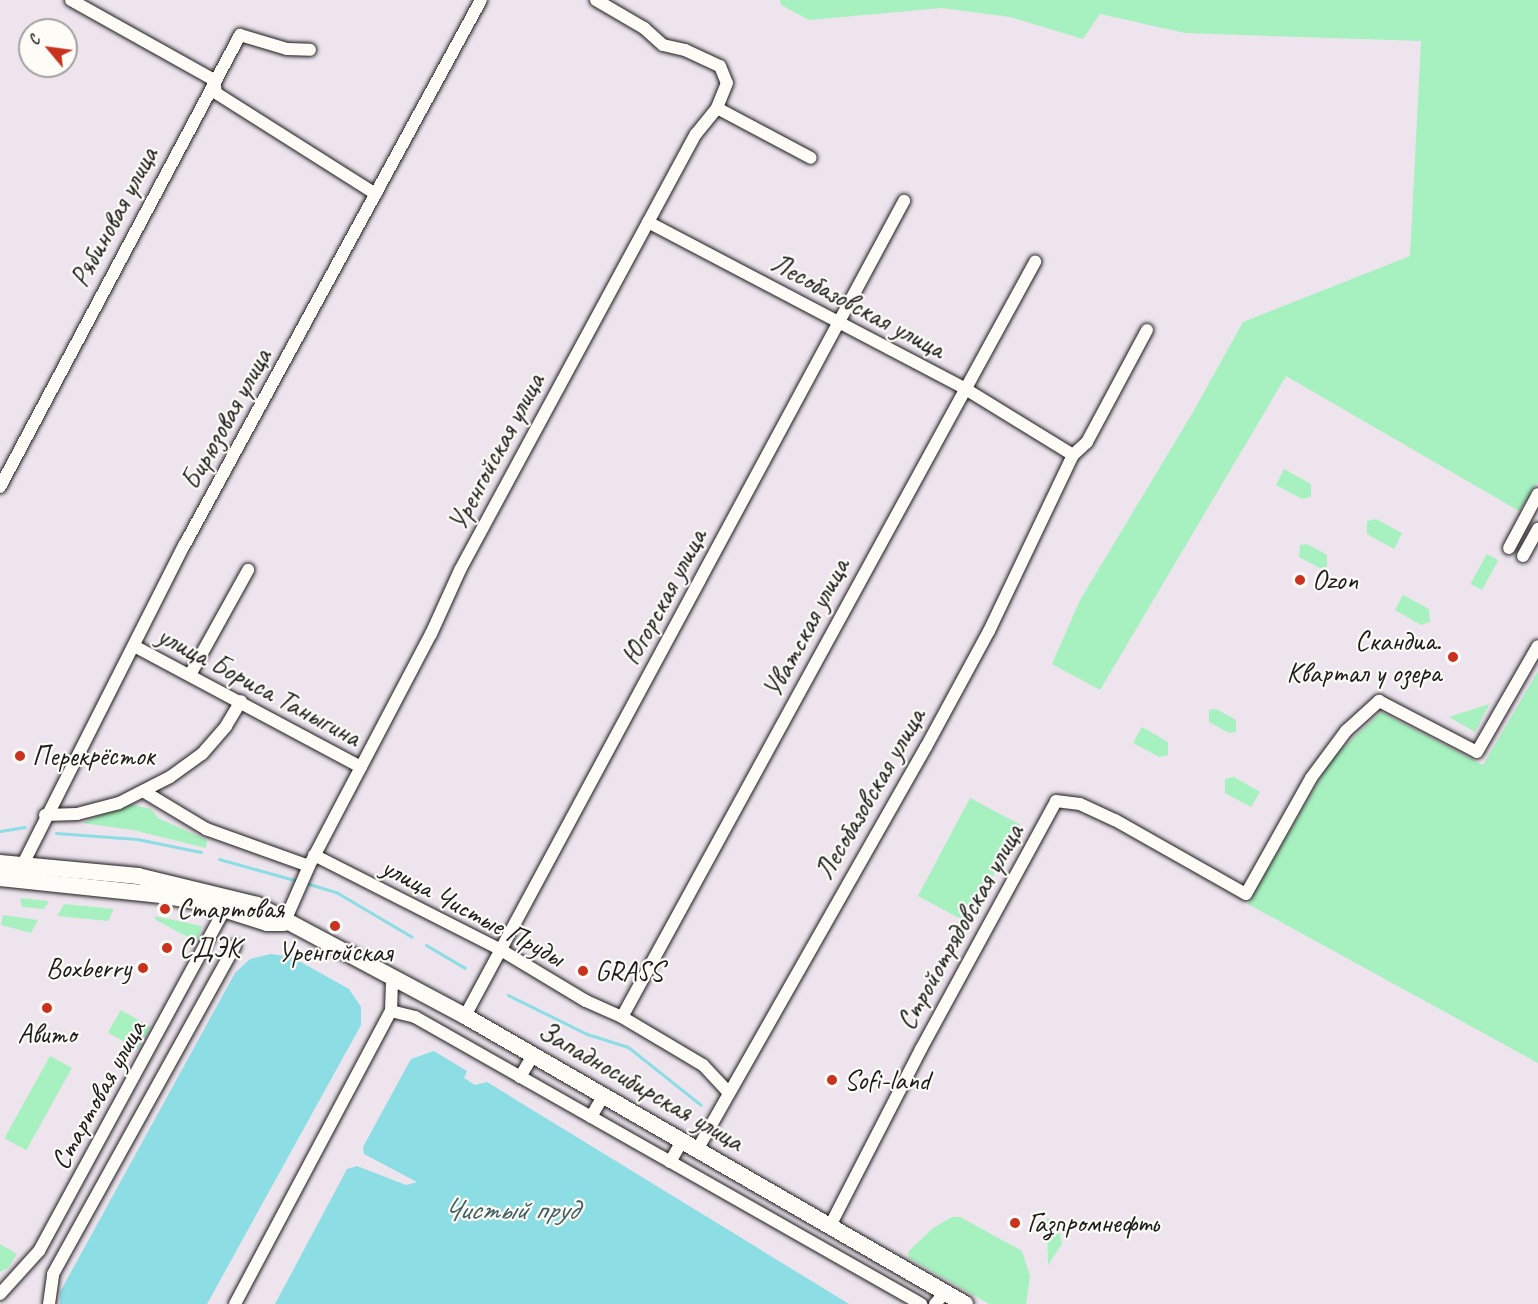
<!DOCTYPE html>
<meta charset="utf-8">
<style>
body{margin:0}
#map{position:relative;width:1538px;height:1304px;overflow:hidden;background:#ede4ee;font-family:Caveat,sans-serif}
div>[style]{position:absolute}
.green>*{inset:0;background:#a7f1c0;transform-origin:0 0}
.water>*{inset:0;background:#8cdde4}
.stream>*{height:3px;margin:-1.5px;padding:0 1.5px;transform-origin:1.5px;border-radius:1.5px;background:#8cdde4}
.roads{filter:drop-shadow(0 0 2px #1c1c1c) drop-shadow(0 0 2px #1c1c1c)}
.minor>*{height:12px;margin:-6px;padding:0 6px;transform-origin:6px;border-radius:6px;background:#fdfcf7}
.secondary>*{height:16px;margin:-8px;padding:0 8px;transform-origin:8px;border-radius:8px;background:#fdfcf7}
.dots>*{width:16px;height:16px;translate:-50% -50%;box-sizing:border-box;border:3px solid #fdfcf7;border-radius:50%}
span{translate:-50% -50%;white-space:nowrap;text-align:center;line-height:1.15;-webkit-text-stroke:4.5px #fdfcf7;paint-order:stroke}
.street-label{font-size:28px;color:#1c1c1c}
.poi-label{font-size:28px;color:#1c1c1c}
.left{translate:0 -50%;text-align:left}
.right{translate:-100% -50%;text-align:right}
.water-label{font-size:30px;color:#436062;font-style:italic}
.north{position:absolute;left:18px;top:18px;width:60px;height:60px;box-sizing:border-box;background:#fdfcf7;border:2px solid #a3a29f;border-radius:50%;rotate:299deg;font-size:16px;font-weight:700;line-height:24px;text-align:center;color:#1c1c1c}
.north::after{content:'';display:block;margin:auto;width:21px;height:27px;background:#c8321e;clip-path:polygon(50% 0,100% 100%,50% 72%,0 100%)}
</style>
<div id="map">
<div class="green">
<div style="clip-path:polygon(780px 0,1538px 0,1538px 482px,1519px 511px,1286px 376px,1100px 690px,1052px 664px,1080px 600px,1193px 412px,1243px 322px,1410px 256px,1421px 41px,1185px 33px,1100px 14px,1083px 39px,1010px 17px,942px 8px,809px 20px,781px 5px)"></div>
<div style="clip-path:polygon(1284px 469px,1311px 484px,1311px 497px,1302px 499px,1276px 485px)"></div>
<div style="clip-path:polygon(1376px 519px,1402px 533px,1394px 549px,1367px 534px,1367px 521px)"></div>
<div style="clip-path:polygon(1307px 544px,1327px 555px,1327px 567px,1320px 568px,1299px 557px,1300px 545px)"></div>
<div style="left:1487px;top:554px;width:13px;height:34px;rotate:29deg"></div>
<div style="clip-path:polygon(1403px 595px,1429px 609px,1430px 622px,1421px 625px,1395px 610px)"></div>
<div style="clip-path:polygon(1538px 671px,1538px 1063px,1248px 904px,1332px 758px,1381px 712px,1483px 765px)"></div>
<div style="clip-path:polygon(1490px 703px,1475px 732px,1449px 717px,1486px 705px)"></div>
<div style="clip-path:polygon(1216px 709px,1236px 720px,1236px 732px,1229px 733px,1209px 722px,1209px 710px)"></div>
<div style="clip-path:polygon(1142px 727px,1168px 742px,1168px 755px,1159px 757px,1133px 743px)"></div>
<div style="clip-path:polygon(1234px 777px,1260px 792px,1251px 807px,1225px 793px,1225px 779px)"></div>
<div style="left:970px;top:798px;width:57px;height:111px;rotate:28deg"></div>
<div style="clip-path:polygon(129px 804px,151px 809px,158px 818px,207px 840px,206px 848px,133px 830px,82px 823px)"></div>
<div style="clip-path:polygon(20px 898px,49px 901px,44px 909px,22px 907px)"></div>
<div style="clip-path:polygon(64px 904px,114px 909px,108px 921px,57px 916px)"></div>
<div style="clip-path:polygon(3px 915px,38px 920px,31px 933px,1px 925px)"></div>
<div style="clip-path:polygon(154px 916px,202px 926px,197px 942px,156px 920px)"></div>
<div style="left:121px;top:1010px;width:34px;height:26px;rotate:30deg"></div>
<div style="left:50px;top:1056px;width:25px;height:94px;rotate:29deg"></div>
<div style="clip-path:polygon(952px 1217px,960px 1217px,1022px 1251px,1030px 1276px,1026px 1304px,989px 1304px,909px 1258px,908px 1252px,933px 1228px)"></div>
<div style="clip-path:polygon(1047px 1218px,1057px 1221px,1062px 1244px,1048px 1265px)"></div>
<div style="clip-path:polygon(0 1244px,17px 1254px,8px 1268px,0 1272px)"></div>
</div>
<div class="water">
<div style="clip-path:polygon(271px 954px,292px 957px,349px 989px,361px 1007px,361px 1025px,207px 1304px,60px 1304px,60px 1292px,235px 973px,250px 959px)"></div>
<div style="clip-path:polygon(434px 1051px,467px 1071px,464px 1078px,475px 1085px,487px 1082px,849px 1304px,275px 1304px,347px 1169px,357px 1166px,406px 1185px,417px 1182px,364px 1154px,363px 1147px,411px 1059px)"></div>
</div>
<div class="stream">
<div style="left:0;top:831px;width:25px;rotate:-9deg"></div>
<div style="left:56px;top:833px;width:81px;rotate:4.2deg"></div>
<div style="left:137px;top:839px;width:65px;rotate:11.5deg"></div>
<div style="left:219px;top:859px;width:78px;rotate:15.6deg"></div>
<div style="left:309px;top:884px;width:28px;rotate:17deg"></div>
<div style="left:336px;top:892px;width:88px;rotate:30.6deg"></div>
<div style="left:426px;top:945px;width:45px;rotate:30.5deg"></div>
<div style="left:508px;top:995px;width:88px;rotate:26.3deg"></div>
<div style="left:587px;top:1034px;width:43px;rotate:17.6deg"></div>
<div style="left:628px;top:1047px;width:93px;rotate:38.5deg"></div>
</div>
<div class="roads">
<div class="minor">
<div style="left:71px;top:0;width:164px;rotate:29.2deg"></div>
<div style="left:214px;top:80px;width:13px;rotate:81deg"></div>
<div style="left:216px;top:93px;width:189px;rotate:32.3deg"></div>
<div style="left:596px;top:0;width:56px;rotate:30.3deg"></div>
<div style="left:644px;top:28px;width:25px;rotate:42deg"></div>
<div style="left:663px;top:45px;width:23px;rotate:13deg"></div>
<div style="left:685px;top:50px;width:38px;rotate:25deg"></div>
<div style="left:720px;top:66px;width:18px;rotate:68deg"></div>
<div style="left:727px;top:83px;width:27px;rotate:112deg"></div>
<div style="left:648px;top:222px;width:357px;rotate:27.7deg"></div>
<div style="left:964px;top:388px;width:128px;rotate:31.6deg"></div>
<div style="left:0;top:487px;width:512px;rotate:-62.03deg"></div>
<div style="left:240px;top:35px;width:49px;rotate:16.6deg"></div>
<div style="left:287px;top:49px;width:23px;rotate:2deg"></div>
<div style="left:1509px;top:548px;width:61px;rotate:-61.8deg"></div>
<div style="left:1523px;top:556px;width:31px;rotate:-61deg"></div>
<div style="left:136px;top:647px;width:255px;rotate:28.1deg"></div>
<div style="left:191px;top:673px;width:118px;rotate:-61deg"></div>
<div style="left:143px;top:791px;width:74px;rotate:31.1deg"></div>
<div style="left:206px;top:829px;width:109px;rotate:19.8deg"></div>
<div style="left:45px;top:815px;width:32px;rotate:-2deg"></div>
<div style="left:77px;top:814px;width:43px;rotate:-14.7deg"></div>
<div style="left:119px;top:803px;width:57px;rotate:-27deg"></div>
<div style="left:170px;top:777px;width:39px;rotate:-36deg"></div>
<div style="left:202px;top:754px;width:37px;rotate:-49deg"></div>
<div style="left:226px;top:726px;width:29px;rotate:-59deg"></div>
<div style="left:314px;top:855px;width:210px;rotate:26.9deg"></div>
<div style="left:501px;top:950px;width:99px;rotate:31deg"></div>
<div style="left:586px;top:1001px;width:39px;rotate:24deg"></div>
<div style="left:622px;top:1017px;width:94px;rotate:30.7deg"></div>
<div style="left:703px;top:1065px;width:35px;rotate:47deg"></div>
<div style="left:22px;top:866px;width:361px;rotate:-63.2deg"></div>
<div style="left:185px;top:544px;width:619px;rotate:-61.45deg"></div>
<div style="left:284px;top:923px;width:62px;rotate:-66.3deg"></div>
<div style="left:309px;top:866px;width:262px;rotate:-62.3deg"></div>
<div style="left:431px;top:634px;width:70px;rotate:-65.6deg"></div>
<div style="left:460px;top:570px;width:496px;rotate:-61.6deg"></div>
<div style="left:696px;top:134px;width:33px;rotate:-51deg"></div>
<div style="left:717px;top:108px;width:106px;rotate:28deg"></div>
<div style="left:391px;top:1011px;width:25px;rotate:14deg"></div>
<div style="left:415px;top:1017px;width:582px;rotate:29.56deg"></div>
<div style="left:465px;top:1016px;width:926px;rotate:-61.69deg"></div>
<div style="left:622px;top:1017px;width:861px;rotate:-61.32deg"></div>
<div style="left:520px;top:1077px;width:26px;rotate:-59deg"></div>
<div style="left:591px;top:1117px;width:24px;rotate:-60deg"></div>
<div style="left:697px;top:1150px;width:464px;rotate:-60.4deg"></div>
<div style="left:926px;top:747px;width:132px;rotate:-61.5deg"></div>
<div style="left:989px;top:631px;width:195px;rotate:-64.5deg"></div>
<div style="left:1073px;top:455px;width:19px;rotate:-43deg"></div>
<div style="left:1087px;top:442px;width:127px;rotate:-61.8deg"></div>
<div style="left:670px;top:1162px;width:24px;rotate:-60deg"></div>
<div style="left:830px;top:1226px;width:199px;rotate:-62.8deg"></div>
<div style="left:921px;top:1049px;width:282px;rotate:-61.4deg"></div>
<div style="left:1056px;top:801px;width:24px;rotate:7deg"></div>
<div style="left:1080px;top:804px;width:38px;rotate:25deg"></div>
<div style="left:1115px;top:820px;width:150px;rotate:29.5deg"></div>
<div style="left:1246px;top:894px;width:133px;rotate:-60.7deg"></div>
<div style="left:1311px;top:778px;width:59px;rotate:-53.3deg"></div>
<div style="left:1346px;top:731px;width:45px;rotate:-42.3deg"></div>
<div style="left:1379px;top:701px;width:110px;rotate:27.5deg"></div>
<div style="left:1477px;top:752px;width:122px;rotate:-60.1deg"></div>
<div style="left:0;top:1294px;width:58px;rotate:-47.8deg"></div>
<div style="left:39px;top:1251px;width:396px;rotate:-61.5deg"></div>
<div style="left:49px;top:1304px;width:30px;rotate:-82deg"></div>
<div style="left:53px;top:1274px;width:375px;rotate:-61deg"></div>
<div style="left:235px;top:1304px;width:332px;rotate:-62deg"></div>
<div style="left:391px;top:1011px;width:35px;rotate:-88deg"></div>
<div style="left:935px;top:1304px;width:15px;rotate:-48deg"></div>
</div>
<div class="secondary">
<div style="left:0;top:863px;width:139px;rotate:5.4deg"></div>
<div style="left:138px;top:876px;width:122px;rotate:13.7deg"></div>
<div style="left:257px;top:905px;width:236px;rotate:28.1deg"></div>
<div style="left:465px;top:1016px;width:577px;rotate:29.94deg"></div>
<div style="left:0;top:878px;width:162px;rotate:6deg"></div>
<div style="left:161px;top:895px;width:41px;rotate:9.9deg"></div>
<div style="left:201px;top:902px;width:69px;rotate:17.7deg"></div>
<div style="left:267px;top:923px;width:17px"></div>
</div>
</div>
<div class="dots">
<div style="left:1300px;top:580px;background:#c8321e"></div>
<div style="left:1453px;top:657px;background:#c8321e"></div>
<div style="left:20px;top:756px;background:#c8321e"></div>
<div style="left:165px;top:909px;background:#c8321e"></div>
<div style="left:335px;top:926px;background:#c8321e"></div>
<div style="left:167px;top:948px;background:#c8321e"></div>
<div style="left:143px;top:968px;background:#c8321e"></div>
<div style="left:583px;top:971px;background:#c8321e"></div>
<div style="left:47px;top:1008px;background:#c8321e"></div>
<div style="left:832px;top:1080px;background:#c8321e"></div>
<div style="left:1015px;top:1223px;background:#c8321e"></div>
</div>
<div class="street-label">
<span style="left:114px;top:217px;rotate:-62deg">Рябиновая улица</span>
<span style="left:858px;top:306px;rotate:28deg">Лесобазовская улица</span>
<span style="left:226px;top:419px;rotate:-61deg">Бирюзовая улица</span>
<span style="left:496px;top:452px;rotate:-62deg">Уренгойская улица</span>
<span style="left:664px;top:597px;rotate:-62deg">Югорская улица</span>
<span style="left:806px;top:628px;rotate:-62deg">Уватская улица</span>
<span style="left:259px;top:686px;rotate:28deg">улица Бориса Таныгина</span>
<span style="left:870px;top:794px;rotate:-60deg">Лесобазовская улица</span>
<span style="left:473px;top:912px;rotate:28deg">улица Чистые Пруды</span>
<span style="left:960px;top:927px;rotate:-61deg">Стройотрядовская улица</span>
<span style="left:641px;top:1086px;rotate:30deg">Западносибирская улица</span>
<span style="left:98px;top:1095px;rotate:-61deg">Стартовая улица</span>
</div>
<div class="poi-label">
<span class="left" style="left:1312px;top:580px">Ozon</span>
<span class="right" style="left:1441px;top:657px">Скандиа.<br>Квартал у озера</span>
<span class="left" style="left:32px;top:756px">Перекрёсток</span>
<span class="left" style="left:177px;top:909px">Стартовая</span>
<span class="left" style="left:179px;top:948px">СДЭК</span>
<span style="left:335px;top:952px">Уренгойская</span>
<span class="right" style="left:131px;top:968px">Boxberry</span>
<span class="left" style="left:595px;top:971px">GRASS</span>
<span style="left:47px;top:1034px">Авито</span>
<span class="left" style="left:844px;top:1080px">Sofi-land</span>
<span class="left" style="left:1027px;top:1223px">Газпромнефть</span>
</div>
<div class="water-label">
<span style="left:510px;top:1209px">Чистый пруд</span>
</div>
<div class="north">С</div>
</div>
